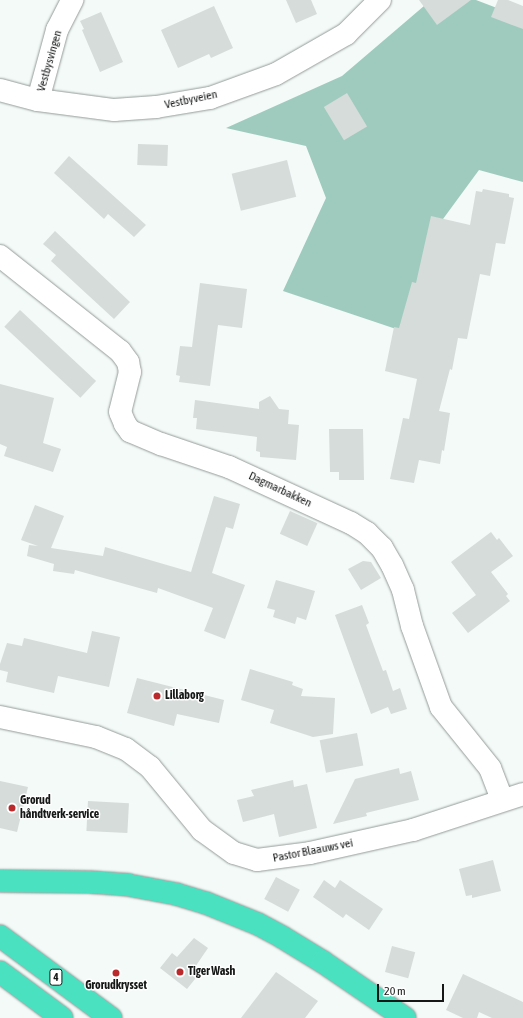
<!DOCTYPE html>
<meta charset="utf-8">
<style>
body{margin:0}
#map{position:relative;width:523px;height:1018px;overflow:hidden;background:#f3faf8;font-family:"Asap Condensed",sans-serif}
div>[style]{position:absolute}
.forest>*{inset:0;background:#9fcbbe}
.building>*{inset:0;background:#d5dcda;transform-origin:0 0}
.roads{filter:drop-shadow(0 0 1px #949b98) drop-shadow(0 0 1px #949b98)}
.street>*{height:22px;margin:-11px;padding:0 11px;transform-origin:11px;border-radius:11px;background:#fff}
.highway>*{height:22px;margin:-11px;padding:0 11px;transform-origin:11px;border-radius:11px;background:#4ae1c1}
.dots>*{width:11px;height:11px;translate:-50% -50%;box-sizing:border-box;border:2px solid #fff;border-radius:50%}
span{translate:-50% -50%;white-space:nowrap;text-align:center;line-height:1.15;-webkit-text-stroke:3px #fff;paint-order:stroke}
.shield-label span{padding:1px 3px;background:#fff;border:1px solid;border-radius:3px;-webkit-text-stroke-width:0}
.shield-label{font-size:11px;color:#161817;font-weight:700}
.street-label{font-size:12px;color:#161817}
.poi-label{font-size:12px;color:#161817;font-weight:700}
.left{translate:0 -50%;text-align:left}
.scale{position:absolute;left:377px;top:984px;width:67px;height:18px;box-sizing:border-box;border:2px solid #161817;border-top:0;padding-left:5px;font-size:12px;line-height:14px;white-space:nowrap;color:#161817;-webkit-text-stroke:3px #fff;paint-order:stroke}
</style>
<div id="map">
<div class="forest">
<div style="clip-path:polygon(431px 0,476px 0,523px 18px,523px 182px,479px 170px,443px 219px,402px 331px,283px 291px,326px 198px,306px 146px,226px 128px,342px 76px)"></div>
</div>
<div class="building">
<div style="clip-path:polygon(286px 0,311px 0,317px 14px,296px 23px)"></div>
<div style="clip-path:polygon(419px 0,471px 0,437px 25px)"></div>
<div style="clip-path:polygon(498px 0,508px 0,523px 6px,523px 29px,491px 17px)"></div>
<div style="clip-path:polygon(214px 6px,233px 48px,211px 58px,209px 54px,178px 68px,161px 30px)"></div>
<div style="clip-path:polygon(101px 12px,123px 62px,100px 72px,82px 30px,84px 29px,80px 21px)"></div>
<div style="left:347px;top:93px;width:39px;height:27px;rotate:59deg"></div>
<div style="left:138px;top:144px;width:30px;height:21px;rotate:2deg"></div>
<div style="clip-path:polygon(69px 156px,146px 225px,134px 237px,108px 214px,104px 219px,54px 173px)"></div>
<div style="left:287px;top:160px;width:38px;height:57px;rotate:76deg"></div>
<div style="clip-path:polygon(483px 189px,509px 194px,509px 197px,514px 198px,505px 244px,496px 243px,490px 276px,480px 274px,467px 339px,458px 338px,452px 370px,450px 369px,439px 411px,450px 413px,444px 451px,442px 450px,440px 464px,419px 460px,414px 483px,390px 479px,403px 418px,409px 419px,417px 379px,385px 371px,394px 327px,399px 328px,412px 282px,416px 283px,431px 216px,470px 225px,476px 191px,482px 192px)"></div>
<div style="clip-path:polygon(55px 231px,130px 302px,114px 319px,51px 261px,56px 255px,43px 244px)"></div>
<div style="clip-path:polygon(200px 283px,247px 289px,242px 328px,218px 325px,210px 386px,179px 382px,180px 376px,176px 375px,180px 346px,192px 347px)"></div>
<div style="left:20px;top:310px;width:104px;height:23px;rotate:43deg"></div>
<div style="clip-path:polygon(0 384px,54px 398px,43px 443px,61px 449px,53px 472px,4px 456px,7px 447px,0 444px)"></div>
<div style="clip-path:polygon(270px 396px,279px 409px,289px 410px,288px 424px,299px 425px,296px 460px,260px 457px,260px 452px,256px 451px,257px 437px,196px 429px,197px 418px,193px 418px,195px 400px,259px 409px,259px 402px)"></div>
<div style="clip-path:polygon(329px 429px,363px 429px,364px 480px,339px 480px,339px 472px,330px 472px)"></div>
<div style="clip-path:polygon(214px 496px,240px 504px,233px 529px,226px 527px,212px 573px,245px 585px,225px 639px,204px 631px,213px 608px,158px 588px,157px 593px,75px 570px,74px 574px,53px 571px,54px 564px,27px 556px,29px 545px,38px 546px,21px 540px,35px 505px,64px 516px,51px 548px,103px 556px,105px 547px,191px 572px)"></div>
<div style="left:290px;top:511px;width:30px;height:25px;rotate:24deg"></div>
<div style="clip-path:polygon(491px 532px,497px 540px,499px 538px,513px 556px,491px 572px,508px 594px,506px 596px,510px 601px,468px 633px,452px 613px,476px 595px,451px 562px)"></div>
<div style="clip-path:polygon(363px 561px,371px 562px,381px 578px,361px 590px,348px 569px)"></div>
<div style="clip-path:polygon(276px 580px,315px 591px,306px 620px,297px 617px,295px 624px,273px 617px,275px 610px,267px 608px)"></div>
<div style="clip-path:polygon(362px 605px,369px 623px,366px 625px,383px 671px,386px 670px,393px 691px,400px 688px,407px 709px,391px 714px,388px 707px,371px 714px,335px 615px)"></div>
<div style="clip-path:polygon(92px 631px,120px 637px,109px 687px,58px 676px,54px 693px,6px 682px,8px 672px,0 670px,0 664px,7px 643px,22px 646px,24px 638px,87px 653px)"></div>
<div style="clip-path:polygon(250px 669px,293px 682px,292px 685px,303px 689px,301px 696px,335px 698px,333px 734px,313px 737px,270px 723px,274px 710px,241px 700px)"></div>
<div style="clip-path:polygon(137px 678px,224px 700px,219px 723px,177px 714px,174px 726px,127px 713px)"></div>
<div style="left:357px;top:733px;width:33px;height:38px;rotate:79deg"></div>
<div style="clip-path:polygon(399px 768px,400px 774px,411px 771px,419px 800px,366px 813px,367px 816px,333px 824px,355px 779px)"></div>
<div style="clip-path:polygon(293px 780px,294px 787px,307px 784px,317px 828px,279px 837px,274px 814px,243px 822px,237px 800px,254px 796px,251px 790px)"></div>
<div style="clip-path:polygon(0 781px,28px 787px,17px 832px,0 828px)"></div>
<div style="left:88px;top:801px;width:41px;height:30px;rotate:3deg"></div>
<div style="clip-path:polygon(493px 860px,501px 891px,472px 898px,472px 895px,466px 896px,459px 869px)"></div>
<div style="left:276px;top:877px;width:27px;height:25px;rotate:28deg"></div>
<div style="clip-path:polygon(324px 880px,335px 888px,340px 880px,383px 909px,369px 930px,346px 914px,343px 918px,313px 897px)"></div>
<div style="clip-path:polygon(194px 938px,208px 948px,193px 970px,199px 974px,187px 989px,160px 968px,172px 953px,177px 957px)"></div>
<div style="left:392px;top:946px;width:24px;height:27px;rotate:15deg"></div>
<div style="clip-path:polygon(276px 972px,318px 1001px,305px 1018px,241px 1018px)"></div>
<div style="clip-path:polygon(463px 974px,523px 1002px,523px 1018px,492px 1018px,479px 1012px,477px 1018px,463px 1018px,446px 1010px)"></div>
</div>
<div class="roads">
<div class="street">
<div style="left:0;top:90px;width:39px;rotate:15deg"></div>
<div style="left:38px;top:100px;width:77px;rotate:7.5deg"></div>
<div style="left:114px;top:110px;width:42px;rotate:-4.1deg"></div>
<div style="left:156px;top:107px;width:55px;rotate:-9.5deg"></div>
<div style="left:210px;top:98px;width:70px;rotate:-20deg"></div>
<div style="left:276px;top:74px;width:81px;rotate:-29.7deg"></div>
<div style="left:346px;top:34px;width:48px;rotate:-45deg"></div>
<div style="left:38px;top:100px;width:73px;rotate:-74.8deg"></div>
<div style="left:57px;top:30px;width:34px;rotate:-63deg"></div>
<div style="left:0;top:256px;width:153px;rotate:38.4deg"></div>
<div style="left:120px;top:351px;width:14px;rotate:54deg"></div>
<div style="left:128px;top:362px;width:10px;rotate:79deg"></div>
<div style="left:130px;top:372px;width:41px;rotate:104deg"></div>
<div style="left:120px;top:412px;width:13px;rotate:67deg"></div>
<div style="left:125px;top:424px;width:9px;rotate:54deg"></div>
<div style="left:130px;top:431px;width:34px;rotate:23deg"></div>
<div style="left:161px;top:444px;width:72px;rotate:18.7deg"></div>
<div style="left:229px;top:467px;width:134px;rotate:24.7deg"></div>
<div style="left:351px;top:523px;width:19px;rotate:32deg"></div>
<div style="left:367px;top:533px;width:21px;rotate:45deg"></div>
<div style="left:382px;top:548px;width:20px;rotate:60deg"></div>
<div style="left:392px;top:565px;width:27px;rotate:66deg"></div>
<div style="left:403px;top:590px;width:37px;rotate:76deg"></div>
<div style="left:412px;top:626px;width:86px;rotate:70.3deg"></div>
<div style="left:441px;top:707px;width:78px;rotate:51.2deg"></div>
<div style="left:490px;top:768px;width:34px;rotate:69deg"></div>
<div style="left:0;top:717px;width:98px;rotate:11.8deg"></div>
<div style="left:96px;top:737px;width:32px;rotate:22deg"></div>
<div style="left:126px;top:749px;width:30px;rotate:37deg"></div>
<div style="left:150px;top:767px;width:82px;rotate:50.5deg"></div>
<div style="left:202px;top:830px;width:39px;rotate:36deg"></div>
<div style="left:234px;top:853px;width:24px;rotate:17deg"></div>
<div style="left:257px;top:860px;width:53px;rotate:-7.5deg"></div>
<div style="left:310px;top:853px;width:106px;rotate:-12.6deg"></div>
<div style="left:413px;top:830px;width:116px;rotate:-18.1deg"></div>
</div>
<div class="highway">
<div style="left:0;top:881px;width:89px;rotate:0.6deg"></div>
<div style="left:89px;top:882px;width:39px;rotate:4deg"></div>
<div style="left:128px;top:885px;width:49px;rotate:10.6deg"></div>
<div style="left:176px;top:894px;width:31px;rotate:17deg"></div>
<div style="left:206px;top:903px;width:56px;rotate:22deg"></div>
<div style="left:258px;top:924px;width:27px;rotate:28deg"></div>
<div style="left:282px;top:937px;width:48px;rotate:31.4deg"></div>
<div style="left:323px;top:962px;width:99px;rotate:34.3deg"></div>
<div style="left:0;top:936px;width:138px;rotate:36.5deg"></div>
<div style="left:0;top:972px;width:77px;rotate:36.6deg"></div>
</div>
</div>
<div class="dots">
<div style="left:157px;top:696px;background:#ba2a2c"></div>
<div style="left:12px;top:808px;background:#ba2a2c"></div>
<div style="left:180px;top:972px;background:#ba2a2c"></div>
<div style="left:116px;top:973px;background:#ba2a2c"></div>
</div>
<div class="shield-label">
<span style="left:56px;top:977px">4</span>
</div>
<div class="street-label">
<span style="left:50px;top:61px;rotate:-74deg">Vestbysvingen</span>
<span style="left:191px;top:100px;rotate:-12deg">Vestbyveien</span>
<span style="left:280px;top:490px;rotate:25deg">Dagmarbakken</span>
<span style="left:313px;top:851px;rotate:-11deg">Pastor Blaauws vei</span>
</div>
<div class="poi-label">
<span class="left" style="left:165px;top:696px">Lillaborg</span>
<span class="left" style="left:20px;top:808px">Grorud<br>håndtverk-service</span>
<span class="left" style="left:188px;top:972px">Tiger Wash</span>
<span style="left:116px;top:986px">Grorudkrysset</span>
</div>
<div class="scale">20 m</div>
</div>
